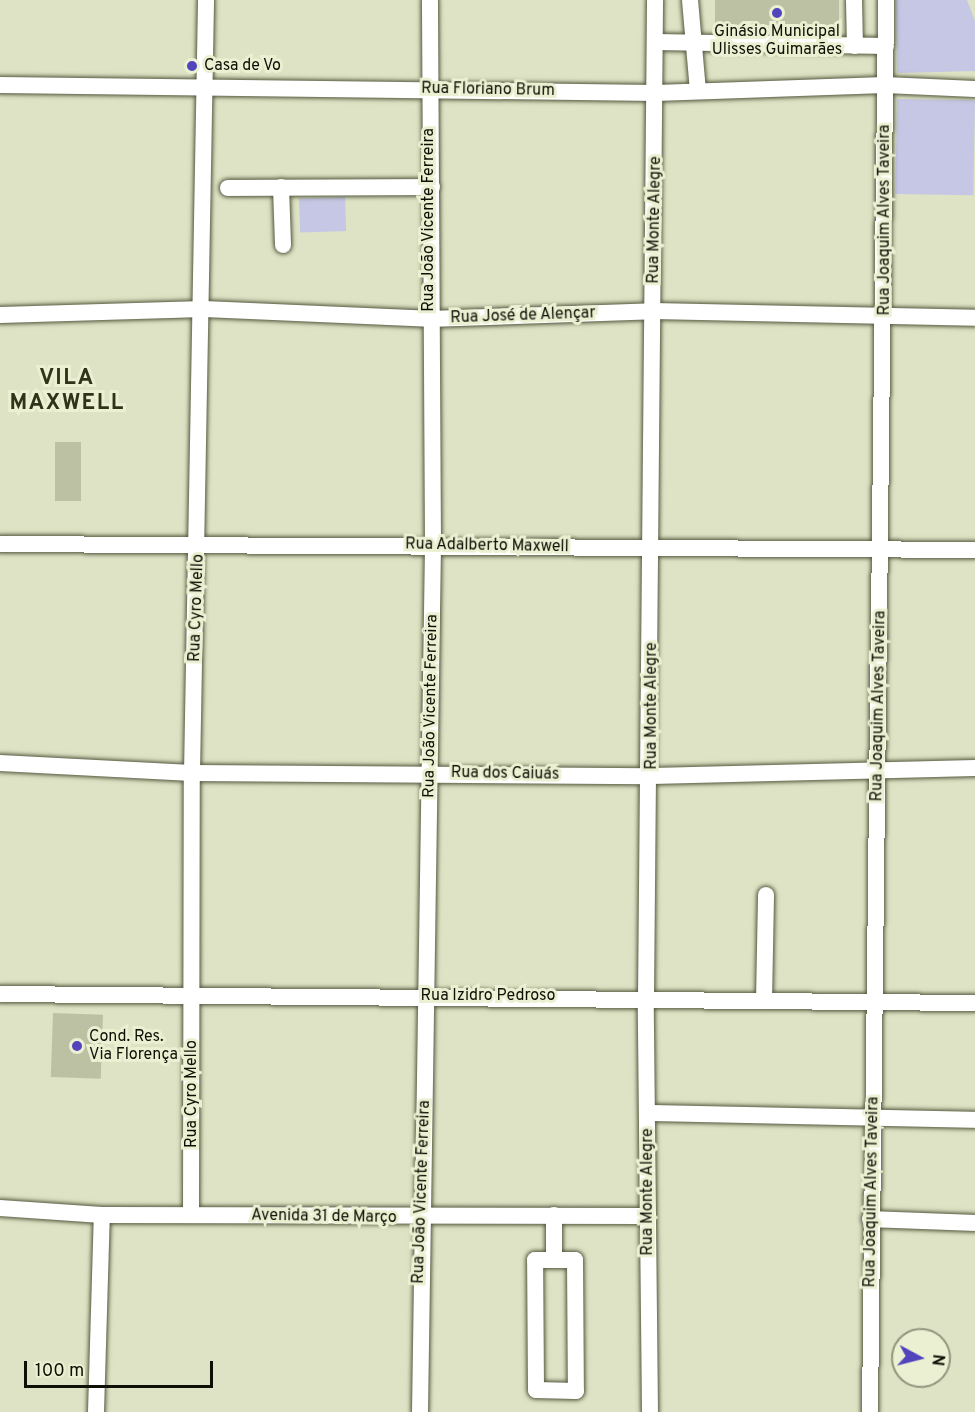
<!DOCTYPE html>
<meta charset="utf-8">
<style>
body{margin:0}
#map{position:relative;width:975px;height:1412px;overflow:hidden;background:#dde3c4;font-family:Overpass,sans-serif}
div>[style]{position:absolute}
.green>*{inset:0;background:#c5c7e4;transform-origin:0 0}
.building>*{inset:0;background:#bcc1a4;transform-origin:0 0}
.roads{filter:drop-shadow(0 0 2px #55593f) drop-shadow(0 0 2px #55593f)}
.minor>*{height:16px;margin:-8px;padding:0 8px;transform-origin:8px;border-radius:8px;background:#fff}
.dots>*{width:16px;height:16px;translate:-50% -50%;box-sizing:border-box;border:3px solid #eaf0d1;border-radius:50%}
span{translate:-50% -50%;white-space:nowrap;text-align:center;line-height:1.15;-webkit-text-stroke:6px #eaf0d1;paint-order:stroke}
.poi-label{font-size:16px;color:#0e0f05}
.left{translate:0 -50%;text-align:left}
.street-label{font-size:16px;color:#0e0f05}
.district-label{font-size:22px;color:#2f331a;font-weight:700;letter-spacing:1.5px}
.north{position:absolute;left:891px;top:1328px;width:60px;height:60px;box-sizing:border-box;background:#eaf0d1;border:2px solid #92967f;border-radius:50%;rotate:97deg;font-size:16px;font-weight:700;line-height:24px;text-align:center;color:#0e0f05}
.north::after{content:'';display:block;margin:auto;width:21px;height:27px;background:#5244bc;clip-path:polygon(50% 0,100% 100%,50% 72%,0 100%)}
.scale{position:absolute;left:24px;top:1361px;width:189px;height:27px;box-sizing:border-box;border:3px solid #0e0f05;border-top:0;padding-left:8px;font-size:18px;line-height:21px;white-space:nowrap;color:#0e0f05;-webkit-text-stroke:4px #eaf0d1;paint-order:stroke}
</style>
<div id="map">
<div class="green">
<div style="clip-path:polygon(896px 0,967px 0,975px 21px,975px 71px,897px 73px)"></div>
<div style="left:897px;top:99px;width:78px;height:95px;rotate:1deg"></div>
<div style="left:345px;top:197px;width:34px;height:46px;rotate:88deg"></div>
</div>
<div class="building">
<div style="left:715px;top:0;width:124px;height:25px"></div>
<div style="left:55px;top:442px;width:26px;height:59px"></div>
<div style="left:53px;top:1013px;width:50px;height:64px;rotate:2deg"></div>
</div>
<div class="roads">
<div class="minor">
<div style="left:690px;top:0;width:91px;rotate:85deg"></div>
<div style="left:854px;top:0;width:46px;rotate:88.8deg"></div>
<div style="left:656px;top:42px;width:230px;rotate:1deg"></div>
<div style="left:0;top:85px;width:656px;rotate:0.7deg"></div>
<div style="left:656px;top:93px;width:229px;rotate:-2deg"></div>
<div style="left:885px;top:85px;width:90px;rotate:2.5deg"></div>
<div style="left:281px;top:187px;width:58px;rotate:88deg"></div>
<div style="left:228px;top:188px;width:204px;rotate:-0.3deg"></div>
<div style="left:0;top:315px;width:204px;rotate:-1.7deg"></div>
<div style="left:204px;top:309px;width:225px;rotate:2.5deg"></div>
<div style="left:429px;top:319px;width:224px;rotate:-2deg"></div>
<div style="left:653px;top:311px;width:322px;rotate:1.2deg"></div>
<div style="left:0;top:544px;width:975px;rotate:0.35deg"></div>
<div style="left:0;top:763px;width:192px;rotate:3deg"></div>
<div style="left:192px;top:773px;width:460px;rotate:0.4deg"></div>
<div style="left:652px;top:776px;width:323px;rotate:-1.4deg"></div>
<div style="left:0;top:994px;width:975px;rotate:0.53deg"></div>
<div style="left:764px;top:1001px;width:106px;rotate:-88.9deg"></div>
<div style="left:648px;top:1113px;width:327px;rotate:1.2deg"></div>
<div style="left:0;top:1208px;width:102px;rotate:3.9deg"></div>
<div style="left:102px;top:1215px;width:546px;rotate:0.1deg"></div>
<div style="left:191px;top:1215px;width:442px;rotate:-89.9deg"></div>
<div style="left:192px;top:773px;width:773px;rotate:-88.96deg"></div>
<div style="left:554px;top:1215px;width:45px;rotate:90deg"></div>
<div style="left:870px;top:1219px;width:105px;rotate:2.2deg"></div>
<div style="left:535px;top:1260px;width:40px"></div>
<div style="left:575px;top:1260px;width:131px;rotate:89.6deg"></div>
<div style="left:576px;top:1391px;width:40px;rotate:-178.6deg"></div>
<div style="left:536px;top:1390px;width:130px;rotate:-90.4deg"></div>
<div style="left:96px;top:1412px;width:197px;rotate:-88.3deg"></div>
<div style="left:420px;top:1412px;width:868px;rotate:-89.14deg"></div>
<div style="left:433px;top:544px;width:544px;rotate:-90.32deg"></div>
<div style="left:650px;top:1412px;width:415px;rotate:-90.6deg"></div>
<div style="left:646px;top:997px;width:997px;rotate:-89.48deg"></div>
<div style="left:870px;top:1412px;width:1412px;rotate:-89.35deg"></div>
</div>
</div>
<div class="dots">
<div style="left:777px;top:13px;background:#5244bc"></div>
<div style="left:192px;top:66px;background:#5244bc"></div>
<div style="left:77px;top:1046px;background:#5244bc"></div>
</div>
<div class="poi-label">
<span style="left:777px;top:41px">Ginásio Municipal<br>Ulisses Guimarães</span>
<span class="left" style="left:204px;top:66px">Casa de Vo</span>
<span class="left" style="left:89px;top:1046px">Cond. Res.<br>Via Florença</span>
</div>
<div class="street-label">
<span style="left:488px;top:90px;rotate:1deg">Rua Floriano Brum</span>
<span style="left:429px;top:220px;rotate:-90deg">Rua João Vicente Ferreira</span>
<span style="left:655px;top:220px;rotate:-89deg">Rua Monte Alegre</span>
<span style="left:885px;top:220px;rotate:-90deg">Rua Joaquim Alves Taveira</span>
<span style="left:523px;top:316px;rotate:-2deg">Rua José de Alençar</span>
<span style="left:487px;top:546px;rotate:1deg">Rua Adalberto Maxwell</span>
<span style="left:197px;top:608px;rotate:-88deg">Rua Cyro Mello</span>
<span style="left:431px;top:706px;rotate:-89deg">Rua João Vicente Ferreira</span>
<span style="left:652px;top:706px;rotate:-90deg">Rua Monte Alegre</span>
<span style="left:879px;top:706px;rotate:-89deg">Rua Joaquim Alves Taveira</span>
<span style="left:505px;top:774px;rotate:1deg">Rua dos Caiuás</span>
<span style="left:488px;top:996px">Rua Izidro Pedroso</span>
<span style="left:192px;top:1094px;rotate:-90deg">Rua Cyro Mello</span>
<span style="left:422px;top:1192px;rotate:-88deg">Rua João Vicente Ferreira</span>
<span style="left:648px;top:1192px;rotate:-90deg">Rua Monte Alegre</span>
<span style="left:872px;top:1192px;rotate:-89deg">Rua Joaquim Alves Taveira</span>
<span style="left:324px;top:1217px;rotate:1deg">Avenida 31 de Março</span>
</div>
<div class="district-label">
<span style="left:67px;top:391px">VILA<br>MAXWELL</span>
</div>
<div class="north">N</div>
<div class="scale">100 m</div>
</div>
